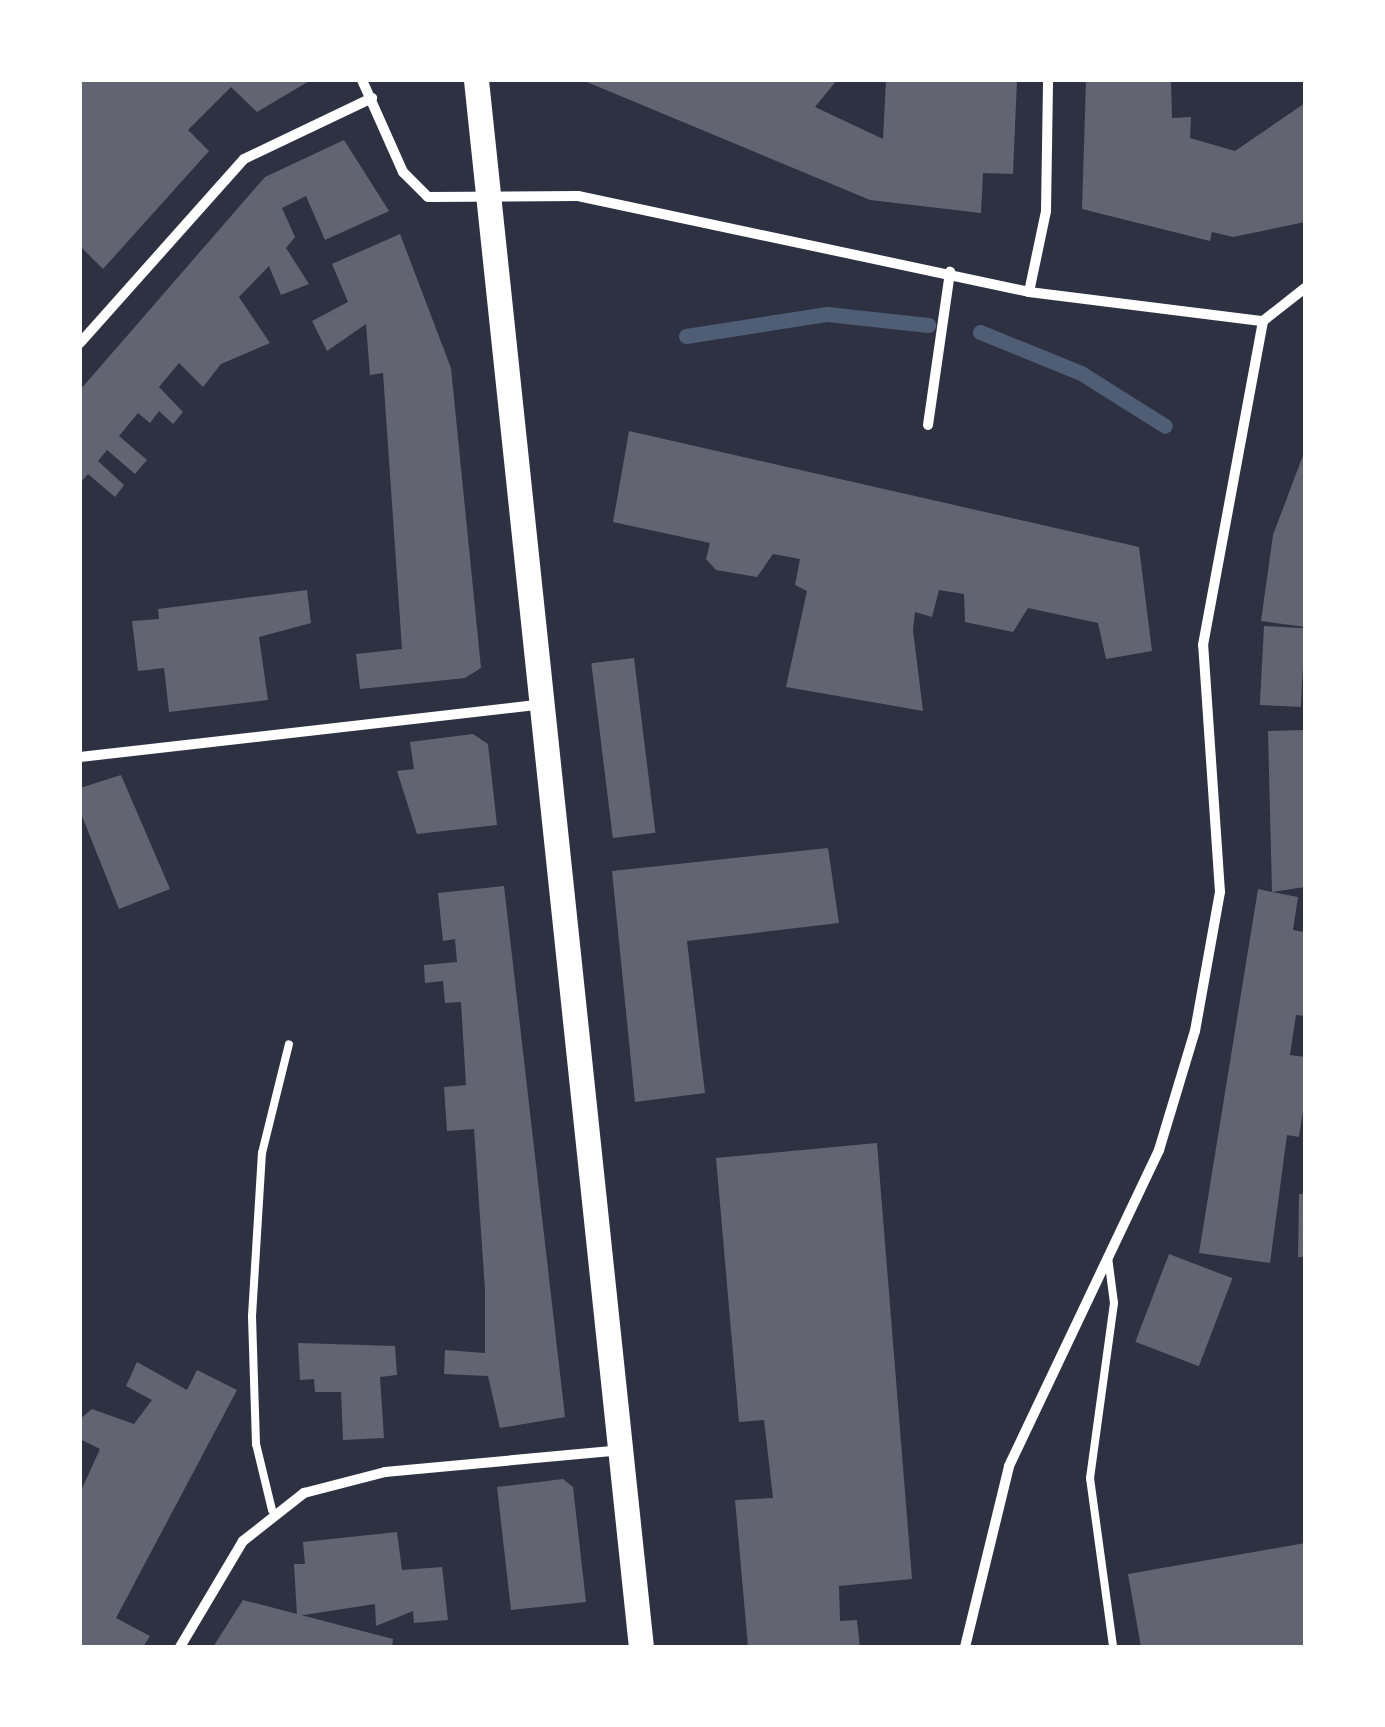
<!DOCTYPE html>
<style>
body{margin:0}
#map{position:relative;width:1385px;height:1727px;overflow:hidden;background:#2d3142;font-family:Helvetica,sans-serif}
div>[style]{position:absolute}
.stream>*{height:15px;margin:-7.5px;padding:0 7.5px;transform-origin:7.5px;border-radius:7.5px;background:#4f5d75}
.building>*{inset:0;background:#626471;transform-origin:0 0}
.service>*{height:8px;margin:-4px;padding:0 4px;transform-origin:4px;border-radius:4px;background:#fff}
.minor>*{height:10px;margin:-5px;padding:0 5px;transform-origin:5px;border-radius:5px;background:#fff}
.primary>*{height:25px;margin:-12.5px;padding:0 12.5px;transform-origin:12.5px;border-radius:12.5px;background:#fff}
span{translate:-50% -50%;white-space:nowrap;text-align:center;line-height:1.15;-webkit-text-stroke:8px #fff;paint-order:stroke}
.frame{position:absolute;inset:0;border:82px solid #fff;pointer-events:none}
</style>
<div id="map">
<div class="stream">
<div style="left:980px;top:332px;width:109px;rotate:22.1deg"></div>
<div style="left:1081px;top:373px;width:99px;rotate:32.2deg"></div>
<div style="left:686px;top:336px;width:143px;rotate:-8.9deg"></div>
<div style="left:827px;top:314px;width:102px;rotate:6.2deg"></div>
</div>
<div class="building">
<div style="clip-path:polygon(80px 80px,311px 80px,257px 112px,231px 87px,188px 130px,209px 151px,103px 269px,80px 246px)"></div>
<div style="clip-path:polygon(582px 80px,837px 80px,815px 107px,883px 139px,886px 80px,1017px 80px,1013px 174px,983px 173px,981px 213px,870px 200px)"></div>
<div style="clip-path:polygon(1086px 80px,1171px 80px,1172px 118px,1191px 117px,1190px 138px,1235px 151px,1305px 103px,1305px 222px,1233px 237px,1212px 232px,1210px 241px,1082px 209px)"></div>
<div style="clip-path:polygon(344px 140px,389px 211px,325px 240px,306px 196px,282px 208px,295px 237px,286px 248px,309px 284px,281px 295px,269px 266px,239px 297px,270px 343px,221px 364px,203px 387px,179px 363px,159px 387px,183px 412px,173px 424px,159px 411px,150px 423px,138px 413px,119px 436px,147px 460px,135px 474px,107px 450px,98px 461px,124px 485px,115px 497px,88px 474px,80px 483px,80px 390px,265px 177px)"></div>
<div style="clip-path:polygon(400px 234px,451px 368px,481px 668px,465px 678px,360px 689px,356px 654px,402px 649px,383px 373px,370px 375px,366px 324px,327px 351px,312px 321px,348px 302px,332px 264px)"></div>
<div style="clip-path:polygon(629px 431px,1139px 547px,1152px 651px,1106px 659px,1098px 623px,1028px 608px,1013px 632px,965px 622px,964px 594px,939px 590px,932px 617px,915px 612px,913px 630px,923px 711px,786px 687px,807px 591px,795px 585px,800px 559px,773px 554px,757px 577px,716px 570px,706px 559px,710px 543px,613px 522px)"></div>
<div style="clip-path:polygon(1305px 450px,1305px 627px,1261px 621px,1273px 535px)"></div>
<div style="clip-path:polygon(307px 590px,311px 623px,259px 637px,268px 700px,169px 712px,164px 668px,138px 671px,132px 621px,159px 619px,158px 609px)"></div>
<div style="left:1264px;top:626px;width:41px;height:79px;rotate:3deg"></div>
<div style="left:634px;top:658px;width:176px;height:43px;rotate:83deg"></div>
<div style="clip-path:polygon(1305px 730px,1305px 887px,1272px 892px,1298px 897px,1293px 930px,1304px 932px,1305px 1016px,1296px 1015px,1290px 1055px,1305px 1057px,1305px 1097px,1299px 1137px,1287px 1135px,1270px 1263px,1199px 1253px,1258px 889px,1272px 892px,1268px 731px)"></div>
<div style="clip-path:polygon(473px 734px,488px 744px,497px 825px,417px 834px,397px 771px,414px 769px,410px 742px)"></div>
<div style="clip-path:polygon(121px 775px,170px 889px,119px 909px,80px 811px,80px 788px)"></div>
<div style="clip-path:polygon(828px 848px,839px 923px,687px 941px,705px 1093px,635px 1102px,612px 871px)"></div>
<div style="clip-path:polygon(504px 886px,565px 1417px,500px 1428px,488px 1376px,444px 1374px,445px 1350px,485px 1353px,485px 1290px,474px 1129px,447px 1131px,444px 1087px,466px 1085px,461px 1002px,445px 1003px,443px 981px,425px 983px,424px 965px,457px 962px,455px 939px,443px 941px,438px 893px)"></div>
<div style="clip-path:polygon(877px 1143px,912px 1579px,839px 1586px,840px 1621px,857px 1620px,860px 1647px,748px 1647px,735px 1500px,773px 1498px,764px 1420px,739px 1422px,716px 1158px)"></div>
<div style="clip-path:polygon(1299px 1194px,1305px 1194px,1305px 1257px,1298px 1257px)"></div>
<div style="left:1169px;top:1254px;width:68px;height:94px;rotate:21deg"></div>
<div style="clip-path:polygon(298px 1343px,395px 1346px,397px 1375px,380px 1377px,384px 1438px,343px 1440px,341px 1392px,315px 1392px,314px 1379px,300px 1380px)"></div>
<div style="clip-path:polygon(137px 1362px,187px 1390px,197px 1370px,237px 1390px,116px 1618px,150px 1636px,143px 1647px,80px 1647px,80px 1493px,100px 1449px,80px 1439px,80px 1419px,92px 1409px,134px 1424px,152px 1400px,126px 1386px)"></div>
<div style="clip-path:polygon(563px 1479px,573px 1487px,586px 1602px,511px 1610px,497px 1487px)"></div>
<div style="clip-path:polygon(397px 1532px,402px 1570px,442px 1567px,448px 1620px,414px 1623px,413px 1611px,376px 1626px,375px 1604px,297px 1616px,294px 1564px,305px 1564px,303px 1542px)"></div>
<div style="clip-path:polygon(1305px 1543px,1305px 1647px,1141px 1647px,1128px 1574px)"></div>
<div style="clip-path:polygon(243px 1600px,393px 1639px,392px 1647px,213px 1647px)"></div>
</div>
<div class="service">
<div style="left:1108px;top:1257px;width:46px;rotate:82.6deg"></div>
<div style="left:1114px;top:1303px;width:177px;rotate:97.8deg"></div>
<div style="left:1090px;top:1478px;width:171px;rotate:82.2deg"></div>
<div style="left:272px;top:1510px;width:68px;rotate:-103.6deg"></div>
<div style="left:256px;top:1444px;width:128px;rotate:-91.8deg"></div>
<div style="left:252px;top:1316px;width:163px;rotate:-86.5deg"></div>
<div style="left:262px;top:1153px;width:112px;rotate:-76.1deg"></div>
</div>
<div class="minor">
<div style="left:362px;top:80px;width:101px;rotate:66deg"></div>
<div style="left:403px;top:172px;width:35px;rotate:45deg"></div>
<div style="left:428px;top:197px;width:150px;rotate:-0.4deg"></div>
<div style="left:578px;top:196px;width:461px;rotate:12deg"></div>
<div style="left:1029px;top:292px;width:236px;rotate:7.1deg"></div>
<div style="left:1029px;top:292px;width:83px;rotate:-78.1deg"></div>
<div style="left:1046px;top:211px;width:131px;rotate:-89.1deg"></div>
<div style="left:80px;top:343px;width:246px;rotate:-48.3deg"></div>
<div style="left:244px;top:159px;width:142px;rotate:-25.5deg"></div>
<div style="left:928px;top:425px;width:155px;rotate:-81.8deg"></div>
<div style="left:80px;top:757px;width:461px;rotate:-6.5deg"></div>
<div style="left:180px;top:1647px;width:123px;rotate:-59.3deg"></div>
<div style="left:243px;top:1541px;width:78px;rotate:-38.2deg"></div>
<div style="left:304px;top:1493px;width:84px;rotate:-14.5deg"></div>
<div style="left:385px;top:1472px;width:236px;rotate:-5.3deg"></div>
<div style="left:965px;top:1647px;width:186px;rotate:-76.3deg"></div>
<div style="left:1009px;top:1466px;width:350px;rotate:-64.6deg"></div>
<div style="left:1159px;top:1150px;width:124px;rotate:-73.2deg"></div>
<div style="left:1195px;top:1031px;width:141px;rotate:-79.8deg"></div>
<div style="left:1220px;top:892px;width:248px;rotate:-93.9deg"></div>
<div style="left:1203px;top:645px;width:330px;rotate:-79.5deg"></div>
<div style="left:1263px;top:321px;width:53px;rotate:-38.2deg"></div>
</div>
<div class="primary">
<div style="left:476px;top:80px;width:1576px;rotate:83.99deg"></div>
</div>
<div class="frame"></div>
</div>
